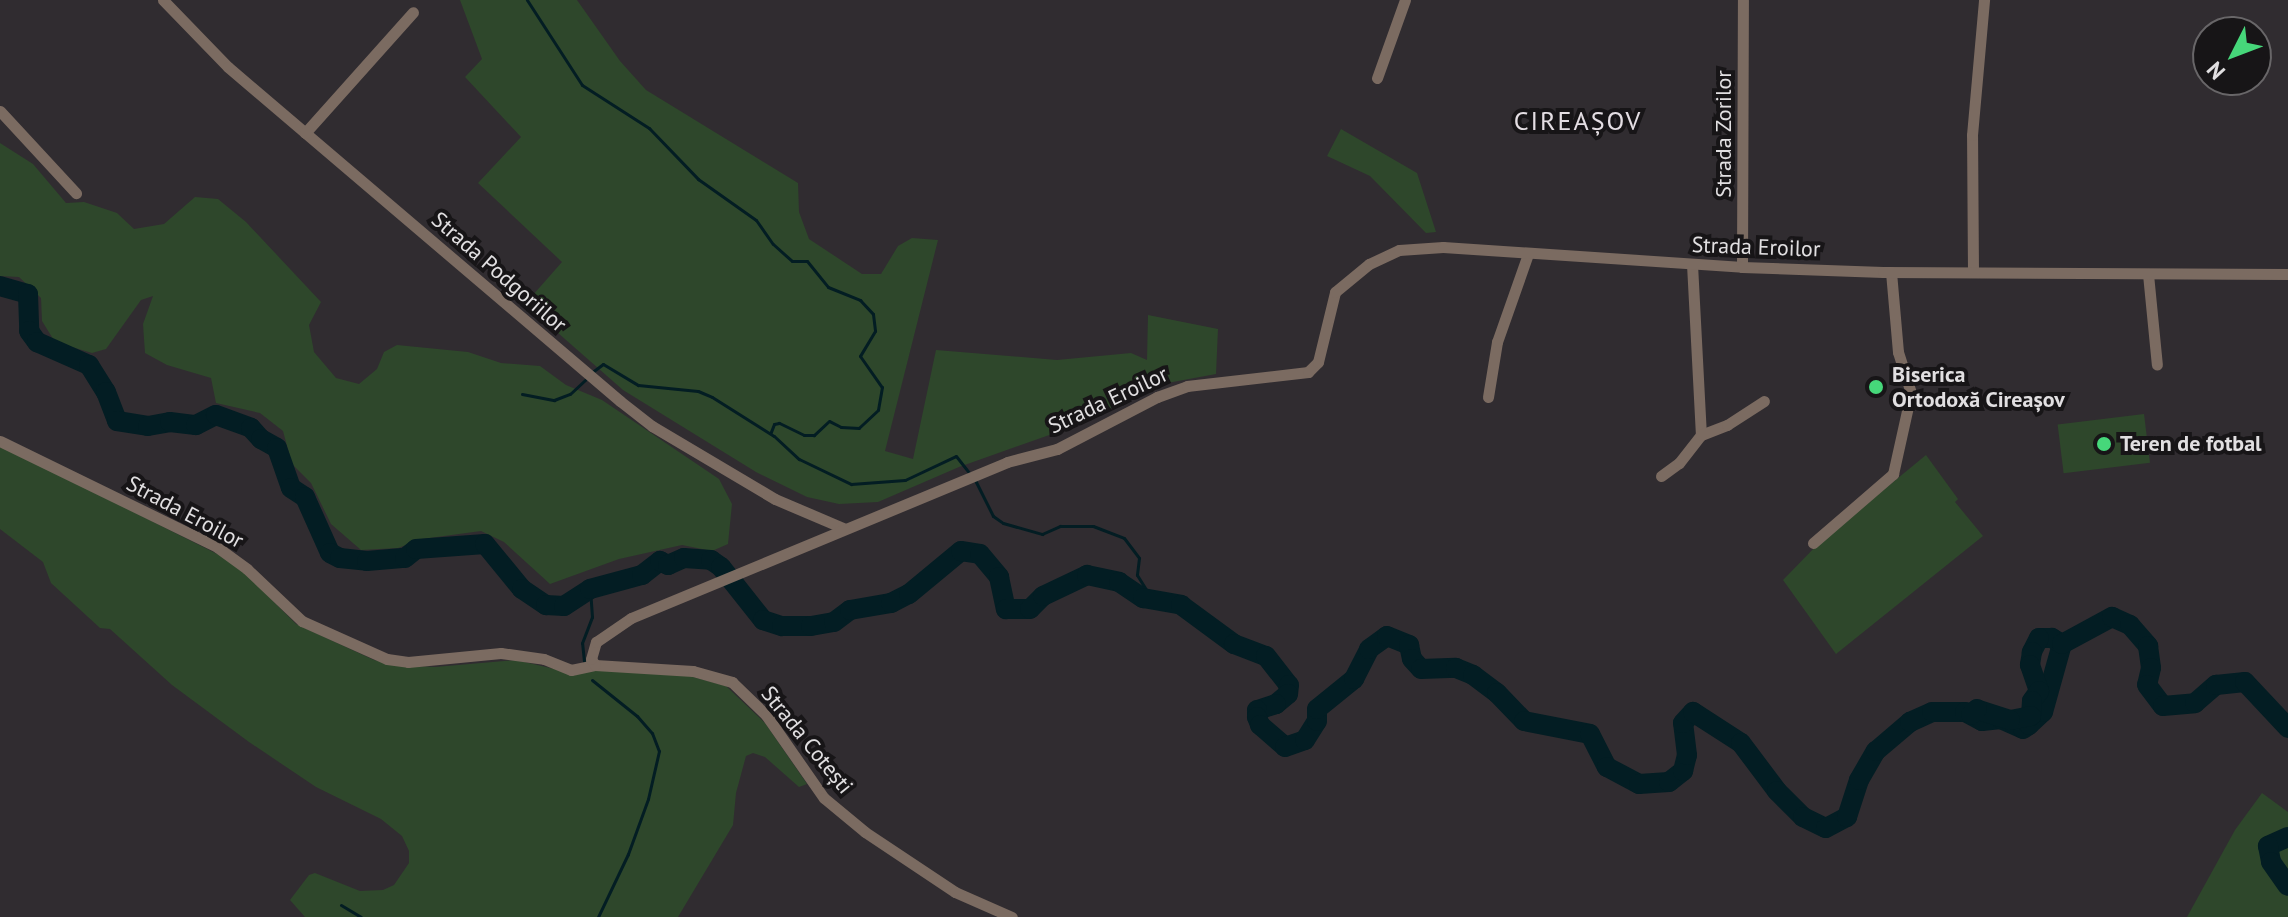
<!DOCTYPE html>
<meta charset="utf-8">
<style>
body{margin:0}
#map{position:relative;width:2288px;height:917px;overflow:hidden;background:#302c30;font-family:"PT Sans",sans-serif}
div>[style]{position:absolute}
.green>*{inset:0;background:#2e472b;transform-origin:0 0}
.stream>*{height:3px;margin:-1.5px;padding:0 1.5px;transform-origin:1.5px;border-radius:1.5px;background:#031d23}
.river>*{height:20px;margin:-10px;padding:0 10px;transform-origin:10px;border-radius:10px;background:#031d23}
.minor>*{height:11px;margin:-5.5px;padding:0 5.5px;transform-origin:5.5px;border-radius:5.5px;background:#7b6b61}
.dots>*{width:22px;height:22px;translate:-50% -50%;box-sizing:border-box;border:4px solid #171517;border-radius:50%}
span{translate:-50% -50%;white-space:nowrap;text-align:center;line-height:1.15;-webkit-text-stroke:8px #171517;paint-order:stroke}
.street-label{font-size:22px;color:#e1dfe1}
.poi-label{font-size:22px;color:#e1dfe1;font-weight:700}
.left{translate:0 -50%;text-align:left}
.quarter-label{font-size:26px;color:#e4dee3;letter-spacing:2px}
.north{position:absolute;left:2192px;top:16px;width:80px;height:80px;box-sizing:border-box;background:#171517;border:2px solid #686668;border-radius:50%;rotate:228deg;font-size:22px;font-weight:700;line-height:32px;text-align:center;color:#e1dfe1}
.north::after{content:'';display:block;margin:auto;width:28px;height:36px;background:#46d77a;clip-path:polygon(50% 0,100% 100%,50% 72%,0 100%)}
</style>
<div id="map">
<div class="green">
<div style="clip-path:polygon(460px 0,577px 0,620px 61px,646px 90px,798px 183px,799px 212px,809px 239px,862px 274px,881px 274px,898px 246px,912px 238px,938px 240px,885px 451px,913px 459px,936px 350px,1057px 360px,1131px 353px,1147px 360px,1148px 315px,1218px 329px,1216px 374px,1162px 384px,1072px 427px,959px 467px,878px 502px,839px 504px,807px 497px,756px 472px,623px 390px,525px 304px,562px 262px,478px 183px,521px 137px,465px 77px,482px 59px)"></div>
<div style="clip-path:polygon(1341px 129px,1417px 173px,1436px 232px,1426px 233px,1370px 176px,1327px 156px)"></div>
<div style="clip-path:polygon(0 143px,33px 164px,66px 203px,84px 202px,117px 213px,134px 229px,164px 224px,195px 197px,218px 199px,246px 222px,321px 302px,309px 325px,314px 352px,336px 378px,359px 384px,377px 369px,384px 352px,397px 345px,468px 352px,501px 363px,540px 366px,566px 385px,602px 400px,719px 479px,732px 504px,728px 544px,712px 551px,682px 545px,619px 559px,550px 584px,504px 542px,481px 531px,422px 539px,398px 548px,361px 550px,331px 524px,311px 483px,292px 464px,283px 431px,260px 413px,216px 403px,211px 378px,167px 365px,145px 353px,143px 324px,153px 296px,141px 300px,106px 349px,92px 353px,55px 342px,42px 321px,41px 298px,19px 277px,0 276px)"></div>
<div style="left:2144px;top:414px;width:49px;height:87px;rotate:83deg"></div>
<div style="clip-path:polygon(0 445px,235px 563px,296px 624px,374px 660px,397px 665px,435px 667px,516px 660px,576px 674px,594px 669px,686px 675px,726px 686px,765px 723px,807px 784px,799px 787px,765px 757px,753px 753px,746px 756px,736px 793px,733px 825px,678px 917px,305px 917px,290px 900px,309px 875px,315px 873px,360px 891px,383px 890px,394px 885px,409px 863px,409px 851px,402px 836px,381px 819px,316px 787px,249px 742px,172px 685px,110px 629px,100px 628px,51px 583px,43px 562px,0 529px)"></div>
<div style="clip-path:polygon(1926px 455px,1958px 499px,1955px 502px,1983px 536px,1836px 654px,1783px 580px,1819px 543px)"></div>
<div style="clip-path:polygon(2262px 793px,2288px 812px,2288px 917px,2187px 917px,2235px 830px)"></div>
</div>
<div class="stream">
<div style="left:527px;top:0;width:101px;rotate:57.1deg"></div>
<div style="left:582px;top:85px;width:80px;rotate:32.7deg"></div>
<div style="left:649px;top:128px;width:71px;rotate:46.1deg"></div>
<div style="left:698px;top:179px;width:71px;rotate:35.3deg"></div>
<div style="left:756px;top:220px;width:29px;rotate:55deg"></div>
<div style="left:773px;top:244px;width:25px;rotate:42deg"></div>
<div style="left:792px;top:261px;width:15px"></div>
<div style="left:807px;top:261px;width:33px;rotate:51deg"></div>
<div style="left:828px;top:287px;width:35px;rotate:22deg"></div>
<div style="left:860px;top:300px;width:19px;rotate:47deg"></div>
<div style="left:873px;top:314px;width:17px;rotate:83deg"></div>
<div style="left:875px;top:331px;width:29px;rotate:121deg"></div>
<div style="left:860px;top:356px;width:38px;rotate:55deg"></div>
<div style="left:882px;top:387px;width:23px;rotate:100deg"></div>
<div style="left:878px;top:410px;width:26px;rotate:137deg"></div>
<div style="left:859px;top:428px;width:18px;rotate:-177deg"></div>
<div style="left:841px;top:427px;width:13px;rotate:-153deg"></div>
<div style="left:829px;top:421px;width:21px;rotate:137deg"></div>
<div style="left:814px;top:435px;width:10px;rotate:180deg"></div>
<div style="left:804px;top:435px;width:28px;rotate:-154deg"></div>
<div style="left:779px;top:423px;width:5px;rotate:169deg"></div>
<div style="left:774px;top:424px;width:9px;rotate:111deg"></div>
<div style="left:591px;top:373px;width:15px;rotate:-37deg"></div>
<div style="left:603px;top:364px;width:41px;rotate:31deg"></div>
<div style="left:638px;top:385px;width:60px;rotate:5.7deg"></div>
<div style="left:698px;top:391px;width:15px;rotate:23deg"></div>
<div style="left:712px;top:397px;width:73px;rotate:32.2deg"></div>
<div style="left:774px;top:436px;width:34px;rotate:43deg"></div>
<div style="left:799px;top:459px;width:58px;rotate:25.7deg"></div>
<div style="left:851px;top:484px;width:54px;rotate:-4.2deg"></div>
<div style="left:905px;top:480px;width:56px;rotate:-25.2deg"></div>
<div style="left:956px;top:456px;width:23px;rotate:52deg"></div>
<div style="left:522px;top:394px;width:33px;rotate:11deg"></div>
<div style="left:554px;top:400px;width:17px;rotate:-21deg"></div>
<div style="left:570px;top:394px;width:22px;rotate:-43deg"></div>
<div style="left:975px;top:480px;width:40px;rotate:63.4deg"></div>
<div style="left:993px;top:516px;width:12px;rotate:35deg"></div>
<div style="left:1003px;top:523px;width:41px;rotate:15.8deg"></div>
<div style="left:1042px;top:534px;width:20px;rotate:-24deg"></div>
<div style="left:1060px;top:526px;width:33px"></div>
<div style="left:1093px;top:526px;width:33px;rotate:21deg"></div>
<div style="left:1124px;top:538px;width:25px;rotate:53deg"></div>
<div style="left:1139px;top:558px;width:17px;rotate:97deg"></div>
<div style="left:1137px;top:575px;width:28px;rotate:58deg"></div>
<div style="left:584px;top:661px;width:18px;rotate:-96deg"></div>
<div style="left:582px;top:643px;width:28px;rotate:-69deg"></div>
<div style="left:592px;top:617px;width:28px;rotate:-94deg"></div>
<div style="left:592px;top:680px;width:58px;rotate:38.7deg"></div>
<div style="left:637px;top:716px;width:23px;rotate:49deg"></div>
<div style="left:652px;top:733px;width:19px;rotate:69deg"></div>
<div style="left:659px;top:751px;width:49px;rotate:102.9deg"></div>
<div style="left:648px;top:799px;width:59px;rotate:110deg"></div>
<div style="left:628px;top:854px;width:70px;rotate:115.5deg"></div>
<div style="left:341px;top:905px;width:23px;rotate:31deg"></div>
</div>
<div class="river">
<div style="left:0;top:286px;width:29px;rotate:16deg"></div>
<div style="left:28px;top:294px;width:37px;rotate:88deg"></div>
<div style="left:29px;top:331px;width:14px;rotate:54deg"></div>
<div style="left:37px;top:342px;width:57px;rotate:23.9deg"></div>
<div style="left:89px;top:365px;width:32px;rotate:58deg"></div>
<div style="left:106px;top:392px;width:31px;rotate:69deg"></div>
<div style="left:117px;top:421px;width:31px;rotate:9deg"></div>
<div style="left:148px;top:426px;width:22px;rotate:-10deg"></div>
<div style="left:170px;top:422px;width:26px;rotate:7deg"></div>
<div style="left:196px;top:425px;width:22px;rotate:-27deg"></div>
<div style="left:216px;top:415px;width:37px;rotate:20deg"></div>
<div style="left:251px;top:428px;width:15px;rotate:48deg"></div>
<div style="left:261px;top:439px;width:18px;rotate:29deg"></div>
<div style="left:277px;top:448px;width:42px;rotate:70.7deg"></div>
<div style="left:291px;top:488px;width:17px;rotate:33deg"></div>
<div style="left:305px;top:497px;width:61px;rotate:65.9deg"></div>
<div style="left:330px;top:553px;width:11px;rotate:27deg"></div>
<div style="left:340px;top:558px;width:27px;rotate:6deg"></div>
<div style="left:367px;top:561px;width:38px;rotate:-5deg"></div>
<div style="left:405px;top:558px;width:14px;rotate:-39deg"></div>
<div style="left:416px;top:549px;width:69px;rotate:-4.1deg"></div>
<div style="left:485px;top:544px;width:58px;rotate:50.6deg"></div>
<div style="left:522px;top:589px;width:29px;rotate:34deg"></div>
<div style="left:546px;top:605px;width:18px;rotate:3deg"></div>
<div style="left:564px;top:606px;width:31px;rotate:-33deg"></div>
<div style="left:590px;top:589px;width:54px;rotate:-15.1deg"></div>
<div style="left:642px;top:575px;width:23px;rotate:-38deg"></div>
<div style="left:660px;top:561px;width:9px;rotate:27deg"></div>
<div style="left:668px;top:565px;width:17px;rotate:-24deg"></div>
<div style="left:684px;top:558px;width:27px;rotate:4deg"></div>
<div style="left:711px;top:560px;width:12px;rotate:35deg"></div>
<div style="left:721px;top:567px;width:68px;rotate:51.6deg"></div>
<div style="left:763px;top:620px;width:20px;rotate:18deg"></div>
<div style="left:782px;top:626px;width:29px"></div>
<div style="left:811px;top:626px;width:23px;rotate:-10deg"></div>
<div style="left:834px;top:622px;width:20px;rotate:-37deg"></div>
<div style="left:850px;top:610px;width:42px;rotate:-9.7deg"></div>
<div style="left:891px;top:603px;width:20px;rotate:-27deg"></div>
<div style="left:909px;top:594px;width:67px;rotate:-39.6deg"></div>
<div style="left:961px;top:551px;width:19px;rotate:9deg"></div>
<div style="left:980px;top:554px;width:30px;rotate:50deg"></div>
<div style="left:999px;top:577px;width:33px;rotate:78deg"></div>
<div style="left:1006px;top:609px;width:24px"></div>
<div style="left:1030px;top:609px;width:18px;rotate:-45deg"></div>
<div style="left:1043px;top:596px;width:49px;rotate:-25.5deg"></div>
<div style="left:1087px;top:575px;width:33px;rotate:12deg"></div>
<div style="left:1119px;top:582px;width:29px;rotate:34deg"></div>
<div style="left:1143px;top:598px;width:39px;rotate:10deg"></div>
<div style="left:1181px;top:605px;width:66px;rotate:36.3deg"></div>
<div style="left:1234px;top:644px;width:34px;rotate:21deg"></div>
<div style="left:1266px;top:656px;width:37px;rotate:52deg"></div>
<div style="left:1289px;top:685px;width:9px;rotate:96deg"></div>
<div style="left:1288px;top:694px;width:16px;rotate:140deg"></div>
<div style="left:1276px;top:704px;width:20px;rotate:162deg"></div>
<div style="left:1257px;top:710px;width:7px;rotate:90deg"></div>
<div style="left:1257px;top:717px;width:9px;rotate:69deg"></div>
<div style="left:1260px;top:725px;width:33px;rotate:41deg"></div>
<div style="left:1285px;top:747px;width:21px;rotate:-19deg"></div>
<div style="left:1305px;top:740px;width:22px;rotate:-58deg"></div>
<div style="left:1317px;top:721px;width:12px;rotate:-90deg"></div>
<div style="left:1317px;top:709px;width:48px;rotate:-39deg"></div>
<div style="left:1354px;top:679px;width:34px;rotate:-63deg"></div>
<div style="left:1369px;top:649px;width:22px;rotate:-36deg"></div>
<div style="left:1387px;top:636px;width:24px;rotate:22deg"></div>
<div style="left:1409px;top:645px;width:14px;rotate:78deg"></div>
<div style="left:1412px;top:659px;width:13px;rotate:48deg"></div>
<div style="left:1421px;top:669px;width:35px;rotate:-2deg"></div>
<div style="left:1456px;top:668px;width:18px;rotate:22deg"></div>
<div style="left:1473px;top:675px;width:30px;rotate:37deg"></div>
<div style="left:1497px;top:693px;width:39px;rotate:46deg"></div>
<div style="left:1524px;top:721px;width:67px;rotate:11.1deg"></div>
<div style="left:1590px;top:734px;width:37px;rotate:63deg"></div>
<div style="left:1607px;top:767px;width:36px;rotate:28deg"></div>
<div style="left:1639px;top:784px;width:30px;rotate:-4deg"></div>
<div style="left:1669px;top:782px;width:18px;rotate:-38deg"></div>
<div style="left:1683px;top:771px;width:16px;rotate:-76deg"></div>
<div style="left:1687px;top:755px;width:32px;rotate:-97deg"></div>
<div style="left:1683px;top:723px;width:15px;rotate:-48deg"></div>
<div style="left:1693px;top:712px;width:57px;rotate:32.9deg"></div>
<div style="left:1741px;top:743px;width:60px;rotate:53.1deg"></div>
<div style="left:1777px;top:791px;width:37px;rotate:45deg"></div>
<div style="left:1803px;top:817px;width:25px;rotate:26deg"></div>
<div style="left:1826px;top:828px;width:24px;rotate:-28deg"></div>
<div style="left:1847px;top:817px;width:39px;rotate:-72deg"></div>
<div style="left:1859px;top:780px;width:34px;rotate:-60deg"></div>
<div style="left:1876px;top:751px;width:45px;rotate:-40.5deg"></div>
<div style="left:1910px;top:722px;width:24px;rotate:-24deg"></div>
<div style="left:1932px;top:712px;width:33px"></div>
<div style="left:1965px;top:712px;width:19px;rotate:28deg"></div>
<div style="left:1982px;top:721px;width:19px;rotate:-6deg"></div>
<div style="left:2001px;top:719px;width:24px;rotate:24deg"></div>
<div style="left:2023px;top:729px;width:7px;rotate:-34deg"></div>
<div style="left:2029px;top:725px;width:19px;rotate:-43deg"></div>
<div style="left:2043px;top:712px;width:71px;rotate:-74.4deg"></div>
<div style="left:2062px;top:644px;width:12px;rotate:-149deg"></div>
<div style="left:2052px;top:638px;width:13px;rotate:180deg"></div>
<div style="left:2039px;top:638px;width:16px;rotate:117deg"></div>
<div style="left:2032px;top:652px;width:13px;rotate:99deg"></div>
<div style="left:2030px;top:665px;width:28px;rotate:71deg"></div>
<div style="left:2039px;top:691px;width:12px;rotate:125deg"></div>
<div style="left:2032px;top:701px;width:15px;rotate:94deg"></div>
<div style="left:2031px;top:716px;width:21px;rotate:169deg"></div>
<div style="left:2010px;top:720px;width:35px;rotate:-162deg"></div>
<div style="left:1977px;top:709px;width:8px;rotate:135deg"></div>
<div style="left:2062px;top:644px;width:57px;rotate:-28.4deg"></div>
<div style="left:2112px;top:617px;width:20px;rotate:24deg"></div>
<div style="left:2130px;top:625px;width:28px;rotate:49deg"></div>
<div style="left:2148px;top:646px;width:22px;rotate:82deg"></div>
<div style="left:2151px;top:668px;width:17px;rotate:103deg"></div>
<div style="left:2147px;top:685px;width:26px;rotate:53deg"></div>
<div style="left:2163px;top:706px;width:32px;rotate:-5deg"></div>
<div style="left:2195px;top:703px;width:28px;rotate:-41deg"></div>
<div style="left:2216px;top:685px;width:29px;rotate:-6deg"></div>
<div style="left:2245px;top:682px;width:63px;rotate:46.9deg"></div>
<div style="left:2288px;top:837px;width:22px;rotate:156deg"></div>
<div style="left:2268px;top:846px;width:16px;rotate:79deg"></div>
<div style="left:2271px;top:862px;width:29px;rotate:55deg"></div>
</div>
<div class="minor">
<div style="left:163px;top:0;width:93px;rotate:45.9deg"></div>
<div style="left:228px;top:67px;width:515px;rotate:40.43deg"></div>
<div style="left:620px;top:401px;width:41px;rotate:38deg"></div>
<div style="left:652px;top:426px;width:143px;rotate:30.7deg"></div>
<div style="left:775px;top:499px;width:74px;rotate:23.1deg"></div>
<div style="left:1377px;top:78px;width:83px;rotate:-70.3deg"></div>
<div style="left:0;top:111px;width:112px;rotate:47.2deg"></div>
<div style="left:305px;top:133px;width:162px;rotate:-48.2deg"></div>
<div style="left:1692px;top:264px;width:171px;rotate:87deg"></div>
<div style="left:1742px;top:267px;width:267px;rotate:-89.8deg"></div>
<div style="left:1973px;top:272px;width:137px;rotate:-90.4deg"></div>
<div style="left:1972px;top:135px;width:136px;rotate:-84.9deg"></div>
<div style="left:2148px;top:274px;width:91px;rotate:84.4deg"></div>
<div style="left:1488px;top:397px;width:56px;rotate:-80.7deg"></div>
<div style="left:1497px;top:342px;width:93px;rotate:-70.6deg"></div>
<div style="left:0;top:441px;width:242px;rotate:26deg"></div>
<div style="left:217px;top:547px;width:37px;rotate:36deg"></div>
<div style="left:247px;top:569px;width:76px;rotate:43.4deg"></div>
<div style="left:302px;top:621px;width:93px;rotate:24.1deg"></div>
<div style="left:387px;top:659px;width:21px;rotate:8deg"></div>
<div style="left:408px;top:662px;width:93px;rotate:-5.5deg"></div>
<div style="left:501px;top:653px;width:43px;rotate:7.9deg"></div>
<div style="left:544px;top:659px;width:29px;rotate:22deg"></div>
<div style="left:571px;top:670px;width:25px;rotate:-12deg"></div>
<div style="left:595px;top:665px;width:98px;rotate:3.5deg"></div>
<div style="left:693px;top:671px;width:41px;rotate:15.8deg"></div>
<div style="left:732px;top:682px;width:47px;rotate:44.1deg"></div>
<div style="left:766px;top:715px;width:101px;rotate:55.1deg"></div>
<div style="left:824px;top:798px;width:53px;rotate:39.7deg"></div>
<div style="left:865px;top:832px;width:108px;rotate:33.7deg"></div>
<div style="left:955px;top:892px;width:62px;rotate:23.7deg"></div>
<div style="left:1661px;top:476px;width:22px;rotate:-36deg"></div>
<div style="left:1679px;top:463px;width:36px;rotate:-52deg"></div>
<div style="left:1701px;top:435px;width:28px;rotate:-21deg"></div>
<div style="left:1727px;top:425px;width:44px;rotate:-33deg"></div>
<div style="left:1813px;top:543px;width:106px;rotate:-40.8deg"></div>
<div style="left:1893px;top:474px;width:83px;rotate:-77.5deg"></div>
<div style="left:1911px;top:393px;width:43px;rotate:-107.6deg"></div>
<div style="left:1898px;top:352px;width:80px;rotate:-95deg"></div>
<div style="left:595px;top:665px;width:7px;rotate:-124deg"></div>
<div style="left:591px;top:659px;width:18px;rotate:-74deg"></div>
<div style="left:596px;top:642px;width:42px;rotate:-34.4deg"></div>
<div style="left:631px;top:618px;width:407px;rotate:-22.5deg"></div>
<div style="left:1007px;top:462px;width:52px;rotate:-14.6deg"></div>
<div style="left:1057px;top:449px;width:113px;rotate:-27.5deg"></div>
<div style="left:1157px;top:397px;width:32px;rotate:-20deg"></div>
<div style="left:1187px;top:386px;width:122px;rotate:-6.6deg"></div>
<div style="left:1308px;top:372px;width:14px;rotate:-45deg"></div>
<div style="left:1318px;top:362px;width:72px;rotate:-76.3deg"></div>
<div style="left:1335px;top:292px;width:44px;rotate:-39.5deg"></div>
<div style="left:1369px;top:264px;width:33px;rotate:-25deg"></div>
<div style="left:1399px;top:250px;width:44px;rotate:-3.9deg"></div>
<div style="left:1443px;top:247px;width:300px;rotate:3.8deg"></div>
<div style="left:1742px;top:267px;width:141px;rotate:2deg"></div>
<div style="left:1883px;top:272px;width:405px;rotate:0.3deg"></div>
</div>
<div class="dots">
<div style="left:1876px;top:387px;background:#46d77a"></div>
<div style="left:2104px;top:444px;background:#46d77a"></div>
</div>
<div class="street-label">
<span style="left:1724px;top:134px;rotate:-90deg">Strada Zorilor</span>
<span style="left:1756px;top:247px;rotate:2deg">Strada Eroilor</span>
<span style="left:499px;top:272px;rotate:41deg">Strada Podgoriilor</span>
<span style="left:1108px;top:400px;rotate:-25deg">Strada Eroilor</span>
<span style="left:185px;top:512px;rotate:28deg">Strada Eroilor</span>
<span style="left:807px;top:740px;rotate:51deg">Strada Cotești</span>
</div>
<div class="poi-label">
<span class="left" style="left:1892px;top:387px">Biserica<br>Ortodoxă Cireașov</span>
<span class="left" style="left:2120px;top:444px">Teren de fotbal</span>
</div>
<div class="quarter-label">
<span style="left:1578px;top:121px">CIREAȘOV</span>
</div>
<div class="north">N</div>
</div>
